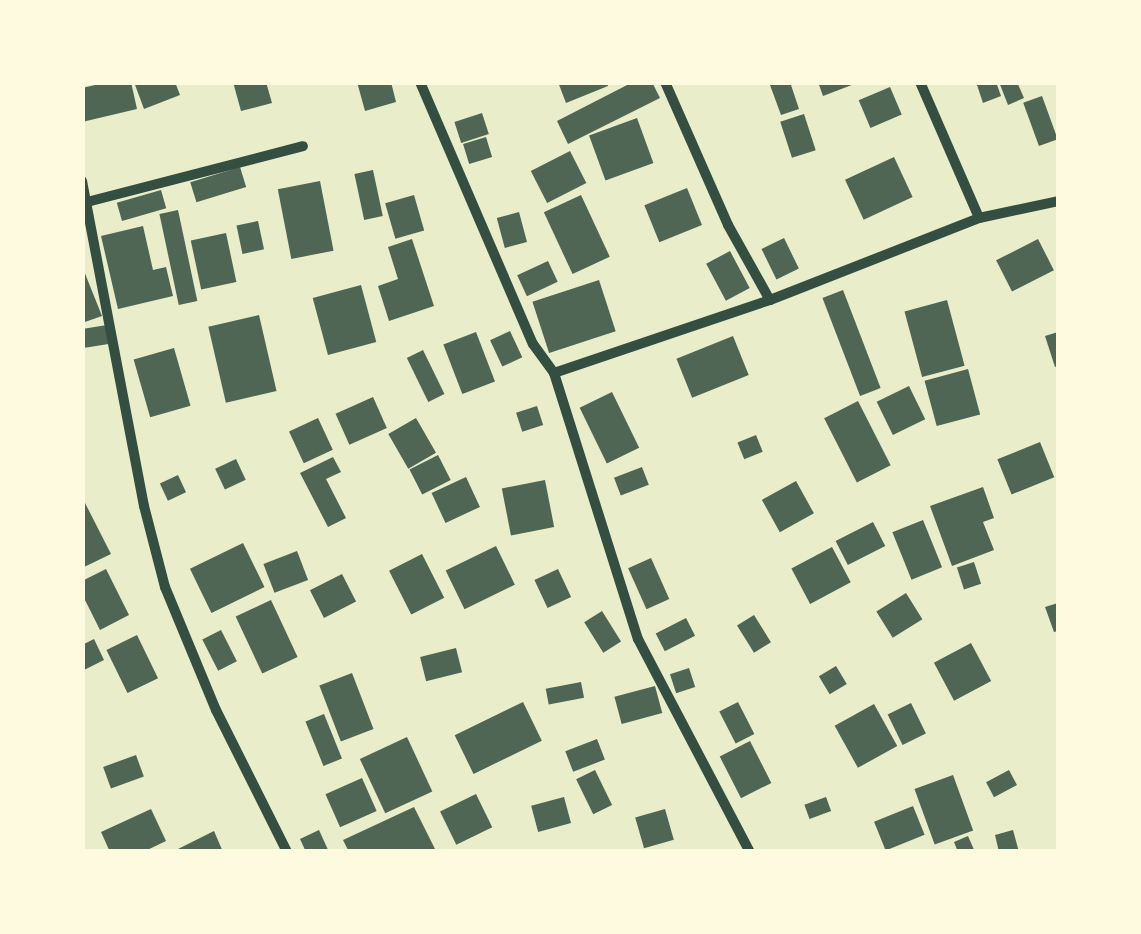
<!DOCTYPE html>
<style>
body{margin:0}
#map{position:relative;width:1141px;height:934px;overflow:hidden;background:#e9edc9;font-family:"PT Sans Narrow",sans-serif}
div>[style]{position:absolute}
.building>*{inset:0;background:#4f6655;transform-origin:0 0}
.minor>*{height:10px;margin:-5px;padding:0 5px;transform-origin:5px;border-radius:5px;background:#344e41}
span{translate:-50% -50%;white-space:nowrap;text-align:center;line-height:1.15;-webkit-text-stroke:8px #fefae0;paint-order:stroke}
.frame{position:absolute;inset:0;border:85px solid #fefae0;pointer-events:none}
</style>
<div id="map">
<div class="building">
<div style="clip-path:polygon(108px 82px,131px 82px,137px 109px,82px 122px,82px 88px)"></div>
<div style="clip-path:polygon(134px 82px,175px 82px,180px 95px,144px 109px)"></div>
<div style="clip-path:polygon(233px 82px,266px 82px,272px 103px,241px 111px)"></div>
<div style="clip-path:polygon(357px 82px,391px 82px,396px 102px,365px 111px)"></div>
<div style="clip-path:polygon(558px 82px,607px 82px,608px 86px,566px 103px)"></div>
<div style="clip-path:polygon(633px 82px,652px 82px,660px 98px,568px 144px,557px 121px)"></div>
<div style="clip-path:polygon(790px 82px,799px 109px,781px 115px,770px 85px)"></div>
<div style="clip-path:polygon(818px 82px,857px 82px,857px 83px,823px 96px)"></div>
<div style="clip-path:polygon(976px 82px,996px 82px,1001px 96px,983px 103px)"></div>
<div style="clip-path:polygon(999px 82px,1017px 82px,1024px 98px,1008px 105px)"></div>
<div style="left:890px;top:87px;width:30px;height:34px;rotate:67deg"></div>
<div style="left:1042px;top:96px;width:46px;height:20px;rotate:70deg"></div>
<div style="left:482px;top:113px;width:22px;height:29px;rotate:72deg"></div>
<div style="left:804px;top:114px;width:38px;height:25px;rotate:72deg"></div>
<div style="left:637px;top:118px;width:48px;height:51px;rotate:70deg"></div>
<div style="left:486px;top:137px;width:21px;height:24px;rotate:73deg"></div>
<div style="left:570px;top:151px;width:36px;height:44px;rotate:63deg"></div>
<div style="left:894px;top:157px;width:44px;height:54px;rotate:65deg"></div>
<div style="left:240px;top:167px;width:21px;height:52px;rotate:73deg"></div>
<div style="left:373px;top:170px;width:47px;height:19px;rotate:78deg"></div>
<div style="left:320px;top:181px;width:71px;height:43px;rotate:79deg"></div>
<div style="left:687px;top:188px;width:40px;height:46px;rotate:68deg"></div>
<div style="left:161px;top:190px;width:19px;height:46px;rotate:74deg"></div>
<div style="left:414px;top:195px;width:37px;height:30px;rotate:74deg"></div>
<div style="left:581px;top:195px;width:68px;height:41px;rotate:65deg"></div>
<div style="left:178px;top:210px;width:93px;height:19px;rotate:78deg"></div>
<div style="left:519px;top:212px;width:31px;height:23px;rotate:75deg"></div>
<div style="left:258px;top:221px;width:29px;height:22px;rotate:78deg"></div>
<div style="clip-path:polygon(143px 226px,153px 270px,166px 267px,173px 296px,118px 309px,101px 236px)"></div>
<div style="left:226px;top:233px;width:50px;height:36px;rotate:78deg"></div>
<div style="left:784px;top:238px;width:34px;height:25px;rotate:64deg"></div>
<div style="clip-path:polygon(412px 239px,434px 306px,389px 321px,378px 286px,398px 279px,388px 247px)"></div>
<div style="left:1038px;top:239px;width:35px;height:47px;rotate:63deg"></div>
<div style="left:730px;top:251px;width:42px;height:27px;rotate:62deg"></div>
<div style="left:548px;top:261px;width:23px;height:34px;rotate:65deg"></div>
<div style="clip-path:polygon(82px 266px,102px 316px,82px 323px)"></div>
<div style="left:599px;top:280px;width:54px;height:70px;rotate:72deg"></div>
<div style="left:361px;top:285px;width:59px;height:50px;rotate:75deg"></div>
<div style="left:843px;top:290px;width:105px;height:22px;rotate:69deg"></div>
<div style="left:947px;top:300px;width:68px;height:44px;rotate:75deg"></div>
<div style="left:259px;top:315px;width:78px;height:52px;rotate:77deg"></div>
<div style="left:107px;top:325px;width:19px;height:25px;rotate:81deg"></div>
<div style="left:510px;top:331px;width:29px;height:22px;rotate:65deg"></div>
<div style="left:476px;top:332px;width:53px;height:35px;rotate:69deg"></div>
<div style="clip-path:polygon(1058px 332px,1058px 366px,1055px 367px,1045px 336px)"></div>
<div style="left:733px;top:336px;width:42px;height:61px;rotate:68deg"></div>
<div style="left:174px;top:348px;width:60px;height:42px;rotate:74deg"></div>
<div style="left:423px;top:350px;width:49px;height:18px;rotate:64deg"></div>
<div style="left:968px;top:369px;width:47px;height:45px;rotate:75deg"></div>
<div style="left:909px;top:386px;width:37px;height:36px;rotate:64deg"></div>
<div style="left:612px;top:392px;width:62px;height:36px;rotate:64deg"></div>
<div style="left:373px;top:397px;width:34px;height:41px;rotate:66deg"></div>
<div style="left:858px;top:401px;width:72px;height:38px;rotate:63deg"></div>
<div style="left:537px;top:406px;width:20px;height:22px;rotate:72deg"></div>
<div style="left:318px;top:418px;width:35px;height:32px;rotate:65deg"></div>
<div style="left:416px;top:418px;width:40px;height:32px;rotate:60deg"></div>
<div style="left:756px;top:435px;width:18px;height:20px;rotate:68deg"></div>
<div style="left:1040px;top:442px;width:38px;height:46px;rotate:68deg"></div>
<div style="left:438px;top:455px;width:28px;height:32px;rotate:63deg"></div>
<div style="clip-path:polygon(333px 457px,341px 472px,326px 479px,346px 518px,328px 527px,300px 473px)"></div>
<div style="left:236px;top:459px;width:23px;height:23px;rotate:65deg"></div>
<div style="left:642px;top:467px;width:19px;height:30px;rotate:69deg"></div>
<div style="left:178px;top:475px;width:19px;height:20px;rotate:65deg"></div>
<div style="left:466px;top:477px;width:33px;height:38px;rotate:65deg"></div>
<div style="left:545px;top:480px;width:48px;height:44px;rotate:79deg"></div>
<div style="left:796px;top:481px;width:37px;height:39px;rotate:61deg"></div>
<div style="clip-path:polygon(983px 487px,994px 518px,983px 522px,994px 550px,952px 566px,930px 506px)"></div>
<div style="clip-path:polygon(82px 497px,111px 554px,82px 568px)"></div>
<div style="left:923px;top:520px;width:51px;height:33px;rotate:68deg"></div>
<div style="left:873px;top:522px;width:27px;height:42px;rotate:63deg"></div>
<div style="left:243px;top:543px;width:49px;height:59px;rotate:64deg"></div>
<div style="left:496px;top:546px;width:43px;height:56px;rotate:64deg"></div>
<div style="left:832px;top:547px;width:40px;height:46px;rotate:62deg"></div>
<div style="left:297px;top:551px;width:31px;height:36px;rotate:69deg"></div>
<div style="left:422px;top:554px;width:49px;height:37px;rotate:63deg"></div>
<div style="left:651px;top:558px;width:45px;height:25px;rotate:66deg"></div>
<div style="left:974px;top:562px;width:23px;height:18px;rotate:72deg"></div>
<div style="clip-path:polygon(106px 569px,129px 615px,100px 630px,82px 594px,82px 581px)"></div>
<div style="left:558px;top:569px;width:31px;height:26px;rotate:65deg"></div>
<div style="left:342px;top:574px;width:31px;height:36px;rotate:63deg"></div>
<div style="left:906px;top:593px;width:31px;height:35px;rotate:58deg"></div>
<div style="left:271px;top:600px;width:63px;height:39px;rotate:65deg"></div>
<div style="clip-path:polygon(1058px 603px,1058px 631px,1054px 632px,1045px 607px)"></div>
<div style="left:602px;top:611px;width:36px;height:21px;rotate:58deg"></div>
<div style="left:754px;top:615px;width:32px;height:20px;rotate:58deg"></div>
<div style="left:686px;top:618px;width:20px;height:34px;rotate:63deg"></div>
<div style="left:221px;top:630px;width:35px;height:21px;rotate:63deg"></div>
<div style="left:137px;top:635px;width:48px;height:34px;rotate:64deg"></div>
<div style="clip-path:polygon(94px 639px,104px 660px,82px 671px,82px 645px)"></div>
<div style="left:971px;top:643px;width:43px;height:42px;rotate:62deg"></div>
<div style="left:456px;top:648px;width:25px;height:37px;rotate:76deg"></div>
<div style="left:836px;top:666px;width:21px;height:20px;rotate:59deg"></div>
<div style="left:689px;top:668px;width:20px;height:20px;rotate:72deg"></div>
<div style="left:352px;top:673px;width:60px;height:35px;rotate:69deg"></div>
<div style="left:581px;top:682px;width:16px;height:36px;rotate:79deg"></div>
<div style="left:655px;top:686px;width:28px;height:42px;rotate:75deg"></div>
<div style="left:523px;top:702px;width:43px;height:76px;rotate:64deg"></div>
<div style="left:738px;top:702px;width:36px;height:21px;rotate:63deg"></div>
<div style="left:911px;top:703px;width:34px;height:26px;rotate:64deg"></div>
<div style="left:874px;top:704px;width:48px;height:45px;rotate:61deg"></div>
<div style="left:324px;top:714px;width:48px;height:20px;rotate:68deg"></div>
<div style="left:407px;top:737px;width:60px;height:52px;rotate:65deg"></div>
<div style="left:597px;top:739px;width:22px;height:34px;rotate:69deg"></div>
<div style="left:750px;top:741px;width:47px;height:34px;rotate:63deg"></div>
<div style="left:136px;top:755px;width:23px;height:35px;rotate:70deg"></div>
<div style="left:595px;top:770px;width:39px;height:21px;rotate:64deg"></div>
<div style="left:1009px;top:770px;width:17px;height:26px;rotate:62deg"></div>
<div style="left:953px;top:775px;width:59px;height:41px;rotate:70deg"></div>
<div style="left:362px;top:778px;width:36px;height:40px;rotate:66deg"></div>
<div style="left:476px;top:794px;width:37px;height:40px;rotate:64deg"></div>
<div style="left:564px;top:797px;width:27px;height:34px;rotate:75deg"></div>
<div style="left:826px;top:797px;width:15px;height:23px;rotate:70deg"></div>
<div style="left:913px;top:806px;width:31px;height:42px;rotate:68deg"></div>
<div style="clip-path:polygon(414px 807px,436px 851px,349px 852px,343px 840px)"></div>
<div style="clip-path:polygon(151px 809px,166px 841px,143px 852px,110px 852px,101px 832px)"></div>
<div style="left:665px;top:809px;width:32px;height:31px;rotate:74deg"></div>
<div style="clip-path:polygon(319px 830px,329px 852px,306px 852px,300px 839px)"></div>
<div style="clip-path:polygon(1013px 830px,1019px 852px,999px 852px,995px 835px)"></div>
<div style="clip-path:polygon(214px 831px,223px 852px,179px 852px,178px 849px)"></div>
<div style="clip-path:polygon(968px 836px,975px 852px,958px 852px,954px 842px)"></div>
</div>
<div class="minor">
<div style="left:420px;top:82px;width:285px;rotate:66.7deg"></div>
<div style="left:533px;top:344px;width:36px;rotate:54deg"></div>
<div style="left:554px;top:373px;width:279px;rotate:72.5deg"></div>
<div style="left:638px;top:639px;width:241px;rotate:62.3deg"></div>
<div style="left:665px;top:82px;width:156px;rotate:66.2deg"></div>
<div style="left:728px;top:225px;width:86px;rotate:60.8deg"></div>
<div style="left:770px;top:300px;width:225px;rotate:-21.4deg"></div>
<div style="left:979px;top:218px;width:81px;rotate:-12.1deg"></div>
<div style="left:920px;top:82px;width:148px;rotate:66.5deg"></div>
<div style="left:82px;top:181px;width:331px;rotate:79.2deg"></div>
<div style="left:144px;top:506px;width:84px;rotate:75.5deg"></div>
<div style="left:165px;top:587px;width:133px;rotate:67.5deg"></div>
<div style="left:216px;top:710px;width:159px;rotate:63.4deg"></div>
<div style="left:87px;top:202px;width:223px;rotate:-14.5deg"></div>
<div style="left:554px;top:373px;width:228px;rotate:-18.7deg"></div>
</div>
<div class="frame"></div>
</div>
